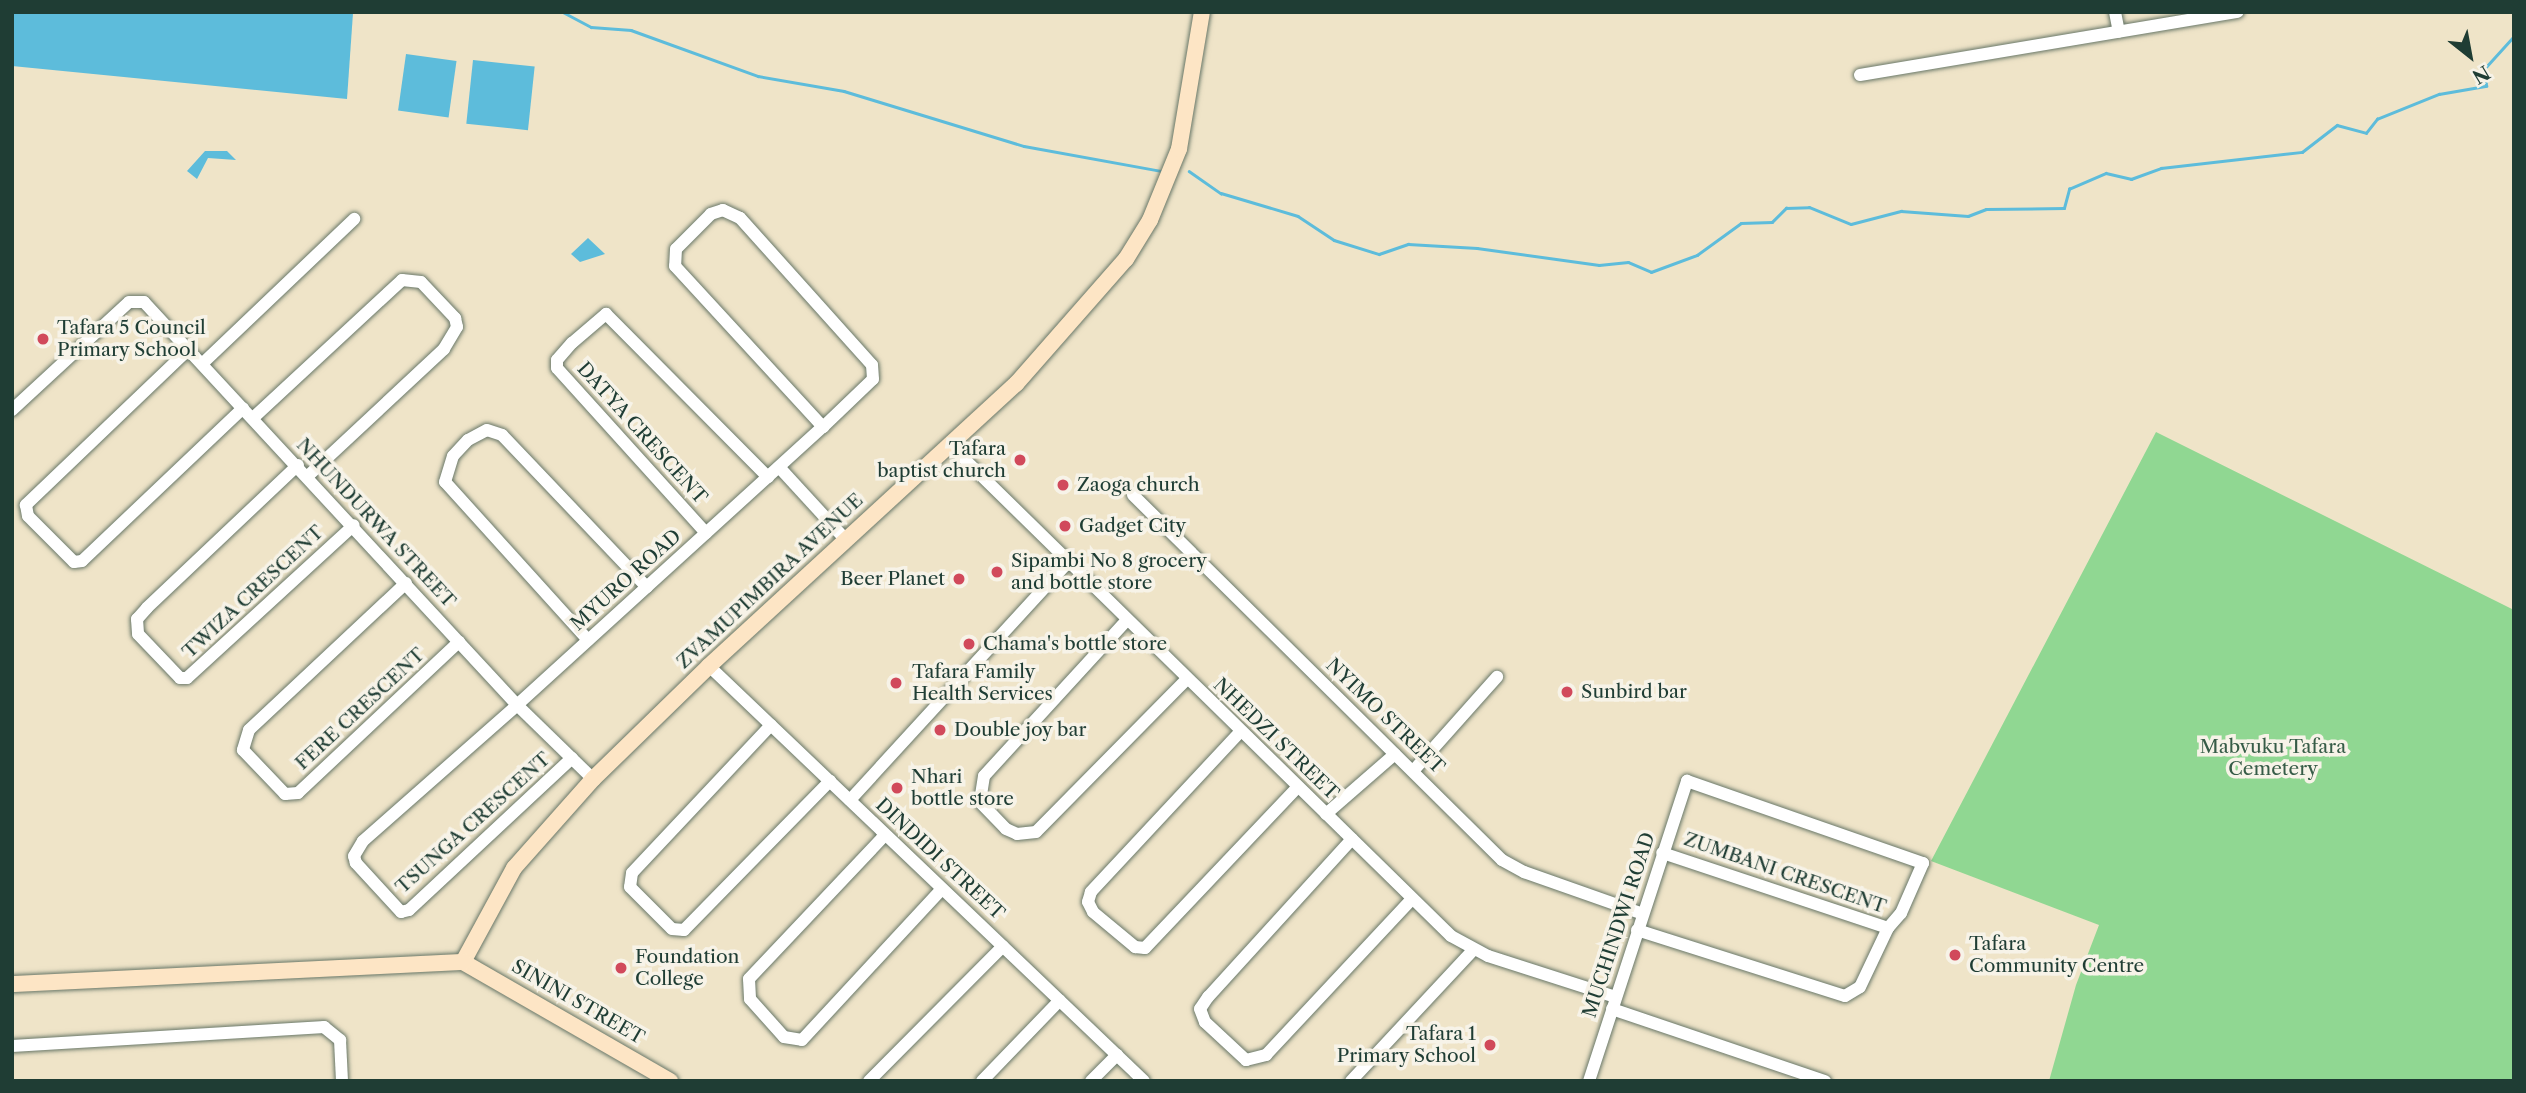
<!DOCTYPE html>
<style>
body{margin:0}
#map{position:relative;width:2526px;height:1093px;overflow:hidden;background:#efe4c8;font-family:"Libre Caslon Text",serif}
div>[style]{position:absolute}
.green>*{inset:0;background:#90d792}
.water>*{inset:0;background:#5dbcdb;transform-origin:0 0}
.stream>*{height:2.5px;margin:-1.25px;padding:0 1.25px;transform-origin:1.25px;border-radius:1.25px;background:#5dbcdb}
.roads{filter:drop-shadow(0 0 2px #687768) drop-shadow(0 0 2px #687768)}
.street>*{height:12px;margin:-6px;padding:0 6px;transform-origin:6px;border-radius:6px;background:#fff}
.secondary>*{height:16px;margin:-8px;padding:0 8px;transform-origin:8px;border-radius:8px;background:#fde5c5}
.dots>*{width:19px;height:19px;translate:-50% -50%;box-sizing:border-box;border:4px solid #f7f3e8;border-radius:50%}
span{translate:-50% -50%;white-space:nowrap;text-align:center;line-height:1.15;-webkit-text-stroke:7px #f7f3e8;paint-order:stroke}
.poi-label{font-size:19px;color:#1f3d34}
.left{translate:0 -50%;text-align:left}
.right{translate:-100% -50%;text-align:right}
.street-label{font-size:19px;color:#1f3d34}
.park-label{font-size:19px;color:#365c47}
.frame{position:absolute;inset:0;border:14px solid #1f3d34;pointer-events:none}
.north{position:absolute;left:2435px;top:21px;width:70px;height:70px;-webkit-text-stroke:5px #f7f3e8;paint-order:stroke;rotate:149deg;font-size:19px;font-weight:700;line-height:28px;text-align:center;color:#1f3d34}
.north::after{content:'';display:block;margin:auto;width:24px;height:32px;background:#1f3d34;clip-path:polygon(50% 0,100% 100%,50% 72%,0 100%)}
</style>
<div id="map">
<div class="green">
<div style="clip-path:polygon(2156px 432px,2514px 610px,2514px 1081px,2049px 1081px,2076px 985px,2099px 925px,1931px 861px)"></div>
</div>
<div class="water">
<div style="clip-path:polygon(12px 12px,353px 13px,347px 99px,12px 66px)"></div>
<div style="left:406px;top:54px;width:51px;height:57px;rotate:8deg"></div>
<div style="left:473px;top:60px;width:62px;height:64px;rotate:6deg"></div>
<div style="clip-path:polygon(205px 151px,227px 151px,236px 160px,208px 158px,197px 179px,187px 171px)"></div>
<div style="clip-path:polygon(588px 238px,605px 254px,580px 262px,571px 254px)"></div>
</div>
<div class="stream">
<div style="left:563px;top:12px;width:32px;rotate:28deg"></div>
<div style="left:591px;top:27px;width:40px;rotate:4.3deg"></div>
<div style="left:631px;top:30px;width:135px;rotate:19.9deg"></div>
<div style="left:758px;top:76px;width:87px;rotate:9.9deg"></div>
<div style="left:844px;top:91px;width:188px;rotate:17deg"></div>
<div style="left:1024px;top:146px;width:140px;rotate:10.3deg"></div>
<div style="left:1189px;top:171px;width:39px;rotate:35deg"></div>
<div style="left:1221px;top:193px;width:80px;rotate:16.6deg"></div>
<div style="left:1298px;top:216px;width:43px;rotate:33.7deg"></div>
<div style="left:1334px;top:240px;width:47px;rotate:17.3deg"></div>
<div style="left:1379px;top:254px;width:31px;rotate:-19deg"></div>
<div style="left:1408px;top:244px;width:69px;rotate:3.3deg"></div>
<div style="left:1477px;top:248px;width:123px;rotate:7.9deg"></div>
<div style="left:1599px;top:265px;width:29px;rotate:-6deg"></div>
<div style="left:1628px;top:262px;width:25px;rotate:23deg"></div>
<div style="left:1651px;top:272px;width:49px;rotate:-20.3deg"></div>
<div style="left:1697px;top:255px;width:54px;rotate:-36deg"></div>
<div style="left:1741px;top:223px;width:31px;rotate:-2deg"></div>
<div style="left:1772px;top:222px;width:20px;rotate:-45deg"></div>
<div style="left:1786px;top:208px;width:23px;rotate:-2deg"></div>
<div style="left:1809px;top:207px;width:45px;rotate:22deg"></div>
<div style="left:1851px;top:224px;width:52px;rotate:-14.6deg"></div>
<div style="left:1901px;top:211px;width:67px;rotate:4.3deg"></div>
<div style="left:1968px;top:216px;width:19px;rotate:-21deg"></div>
<div style="left:1986px;top:209px;width:78px;rotate:-0.7deg"></div>
<div style="left:2064px;top:208px;width:20px;rotate:-75deg"></div>
<div style="left:2069px;top:189px;width:40px;rotate:-23.4deg"></div>
<div style="left:2106px;top:173px;width:26px;rotate:13deg"></div>
<div style="left:2131px;top:179px;width:32px;rotate:-20deg"></div>
<div style="left:2161px;top:168px;width:142px;rotate:-6.5deg"></div>
<div style="left:2302px;top:152px;width:44px;rotate:-37.6deg"></div>
<div style="left:2337px;top:125px;width:30px;rotate:15deg"></div>
<div style="left:2366px;top:133px;width:18px;rotate:-52deg"></div>
<div style="left:2377px;top:119px;width:67px;rotate:-22deg"></div>
<div style="left:2439px;top:94px;width:48px;rotate:-9.7deg"></div>
<div style="left:2486px;top:86px;width:18px;rotate:-93deg"></div>
<div style="left:2485px;top:68px;width:43px;rotate:-47.8deg"></div>
</div>
<div class="roads">
<div class="street">
<div style="left:2115px;top:12px;width:20px;rotate:79deg"></div>
<div style="left:1860px;top:75px;width:383px;rotate:-9.5deg"></div>
<div style="left:189px;top:349px;width:226px;rotate:136.3deg"></div>
<div style="left:26px;top:505px;width:11px;rotate:80deg"></div>
<div style="left:28px;top:516px;width:65px;rotate:45deg"></div>
<div style="left:74px;top:562px;width:8px;rotate:-7deg"></div>
<div style="left:82px;top:561px;width:222px;rotate:-43.5deg"></div>
<div style="left:203px;top:363px;width:209px;rotate:-43.6deg"></div>
<div style="left:12px;top:410px;width:159px;rotate:-42.7deg"></div>
<div style="left:129px;top:302px;width:15px"></div>
<div style="left:144px;top:302px;width:549px;rotate:47.21deg"></div>
<div style="left:517px;top:705px;width:106px;rotate:44.2deg"></div>
<div style="left:253px;top:418px;width:203px;rotate:-42.8deg"></div>
<div style="left:402px;top:280px;width:19px;rotate:6deg"></div>
<div style="left:421px;top:282px;width:50px;rotate:46.6deg"></div>
<div style="left:455px;top:318px;width:9px;rotate:77deg"></div>
<div style="left:457px;top:327px;width:26px;rotate:121deg"></div>
<div style="left:444px;top:349px;width:186px;rotate:137deg"></div>
<div style="left:950px;top:445px;width:701px;rotate:44.42deg"></div>
<div style="left:1451px;top:936px;width:42px;rotate:28.4deg"></div>
<div style="left:1488px;top:956px;width:134px;rotate:17.8deg"></div>
<div style="left:298px;top:465px;width:208px;rotate:136.6deg"></div>
<div style="left:147px;top:608px;width:15px;rotate:132deg"></div>
<div style="left:137px;top:619px;width:15px;rotate:86deg"></div>
<div style="left:138px;top:634px;width:61px;rotate:46.3deg"></div>
<div style="left:180px;top:678px;width:7px"></div>
<div style="left:187px;top:678px;width:226px;rotate:-42.5deg"></div>
<div style="left:779px;top:467px;width:99px;rotate:47.5deg"></div>
<div style="left:1133px;top:495px;width:519px;rotate:44.69deg"></div>
<div style="left:1502px;top:860px;width:25px;rotate:29deg"></div>
<div style="left:1524px;top:872px;width:126px;rotate:19.4deg"></div>
<div style="left:706px;top:533px;width:222px;rotate:-132.1deg"></div>
<div style="left:557px;top:368px;width:8px;rotate:-90deg"></div>
<div style="left:557px;top:360px;width:23px;rotate:-49deg"></div>
<div style="left:572px;top:343px;width:45px;rotate:-40.5deg"></div>
<div style="left:606px;top:314px;width:230px;rotate:45.2deg"></div>
<div style="left:406px;top:583px;width:215px;rotate:136.9deg"></div>
<div style="left:249px;top:730px;width:21px;rotate:107deg"></div>
<div style="left:243px;top:750px;width:61px;rotate:46.3deg"></div>
<div style="left:285px;top:794px;width:13px;rotate:-4deg"></div>
<div style="left:298px;top:793px;width:221px;rotate:-43.2deg"></div>
<div style="left:1126px;top:621px;width:210px;rotate:132.5deg"></div>
<div style="left:984px;top:776px;width:26px;rotate:99deg"></div>
<div style="left:980px;top:802px;width:37px;rotate:46deg"></div>
<div style="left:1006px;top:829px;width:12px;rotate:24deg"></div>
<div style="left:1017px;top:834px;width:19px;rotate:-6deg"></div>
<div style="left:1036px;top:832px;width:215px;rotate:-45.4deg"></div>
<div style="left:588px;top:640px;width:213px;rotate:-132.1deg"></div>
<div style="left:445px;top:482px;width:27px;rotate:-73deg"></div>
<div style="left:453px;top:456px;width:22px;rotate:-47deg"></div>
<div style="left:468px;top:440px;width:21px;rotate:-28deg"></div>
<div style="left:487px;top:430px;width:16px;rotate:18deg"></div>
<div style="left:502px;top:435px;width:210px;rotate:46.4deg"></div>
<div style="left:709px;top:666px;width:601px;rotate:43.65deg"></div>
<div style="left:771px;top:725px;width:203px;rotate:133.2deg"></div>
<div style="left:632px;top:873px;width:14px;rotate:98deg"></div>
<div style="left:630px;top:887px;width:59px;rotate:45deg"></div>
<div style="left:672px;top:929px;width:12px;rotate:5deg"></div>
<div style="left:684px;top:930px;width:209px;rotate:-45.6deg"></div>
<div style="left:1240px;top:732px;width:219px;rotate:133deg"></div>
<div style="left:1091px;top:892px;width:10px;rotate:107deg"></div>
<div style="left:1088px;top:902px;width:11px;rotate:63deg"></div>
<div style="left:1093px;top:912px;width:55px;rotate:39.8deg"></div>
<div style="left:1135px;top:947px;width:10px;rotate:6deg"></div>
<div style="left:1145px;top:948px;width:222px;rotate:-46.5deg"></div>
<div style="left:572px;top:758px;width:223px;rotate:137deg"></div>
<div style="left:409px;top:910px;width:8px;rotate:166deg"></div>
<div style="left:401px;top:912px;width:67px;rotate:-132.6deg"></div>
<div style="left:356px;top:863px;width:7px;rotate:-106deg"></div>
<div style="left:354px;top:856px;width:17px;rotate:-59deg"></div>
<div style="left:363px;top:841px;width:205px;rotate:-41.4deg"></div>
<div style="left:517px;top:705px;width:413px;rotate:-42.3deg"></div>
<div style="left:823px;top:427px;width:69px;rotate:-43.8deg"></div>
<div style="left:873px;top:379px;width:14px;rotate:-94deg"></div>
<div style="left:872px;top:365px;width:198px;rotate:-131.9deg"></div>
<div style="left:740px;top:218px;width:19px;rotate:-155deg"></div>
<div style="left:723px;top:210px;width:13px;rotate:162deg"></div>
<div style="left:711px;top:214px;width:49px;rotate:135deg"></div>
<div style="left:676px;top:249px;width:17px;rotate:93deg"></div>
<div style="left:675px;top:266px;width:219px;rotate:47.4deg"></div>
<div style="left:1414px;top:770px;width:125px;rotate:-48.3deg"></div>
<div style="left:850px;top:800px;width:321px;rotate:-47.5deg"></div>
<div style="left:1326px;top:814px;width:91px;rotate:-41deg"></div>
<div style="left:885px;top:835px;width:198px;rotate:133.4deg"></div>
<div style="left:749px;top:979px;width:20px;rotate:87deg"></div>
<div style="left:750px;top:999px;width:51px;rotate:48.2deg"></div>
<div style="left:784px;top:1037px;width:18px;rotate:9deg"></div>
<div style="left:802px;top:1040px;width:206px;rotate:-47.2deg"></div>
<div style="left:1352px;top:839px;width:214px;rotate:132.3deg"></div>
<div style="left:1208px;top:997px;width:14px;rotate:124deg"></div>
<div style="left:1200px;top:1009px;width:14px;rotate:69deg"></div>
<div style="left:1205px;top:1022px;width:56px;rotate:42.8deg"></div>
<div style="left:1246px;top:1060px;width:21px;rotate:-14deg"></div>
<div style="left:1266px;top:1055px;width:212px;rotate:-46.9deg"></div>
<div style="left:1637px;top:930px;width:218px;rotate:17.6deg"></div>
<div style="left:1845px;top:996px;width:17px;rotate:-31deg"></div>
<div style="left:1860px;top:987px;width:65px;rotate:-64.6deg"></div>
<div style="left:1888px;top:928px;width:238px;rotate:-161.6deg"></div>
<div style="left:1612px;top:1009px;width:225px;rotate:18.7deg"></div>
<div style="left:12px;top:1046px;width:313px;rotate:-3.5deg"></div>
<div style="left:324px;top:1027px;width:21px;rotate:39deg"></div>
<div style="left:340px;top:1040px;width:41px;rotate:87.2deg"></div>
<div style="left:869px;top:1081px;width:190px;rotate:-45.2deg"></div>
<div style="left:982px;top:1081px;width:112px;rotate:-46.1deg"></div>
<div style="left:1091px;top:1081px;width:37px;rotate:-45deg"></div>
<div style="left:1351px;top:1081px;width:179px;rotate:-47deg"></div>
<div style="left:1589px;top:1081px;width:316px;rotate:-71.9deg"></div>
<div style="left:1687px;top:781px;width:250px;rotate:19.2deg"></div>
<div style="left:1923px;top:863px;width:55px;rotate:113.7deg"></div>
<div style="left:1901px;top:913px;width:20px;rotate:131deg"></div>
</div>
<div class="secondary">
<div style="left:463px;top:962px;width:107px;rotate:-61.5deg"></div>
<div style="left:514px;top:868px;width:119px;rotate:-48.4deg"></div>
<div style="left:593px;top:779px;width:162px;rotate:-44.2deg"></div>
<div style="left:709px;top:666px;width:417px;rotate:-42.6deg"></div>
<div style="left:1016px;top:384px;width:167px;rotate:-48.7deg"></div>
<div style="left:1126px;top:259px;width:46px;rotate:-58.4deg"></div>
<div style="left:1150px;top:220px;width:77px;rotate:-67.8deg"></div>
<div style="left:1179px;top:149px;width:139px;rotate:-80.5deg"></div>
<div style="left:463px;top:962px;width:239px;rotate:29.9deg"></div>
<div style="left:12px;top:984px;width:452px;rotate:-2.8deg"></div>
</div>
</div>
<div class="dots">
<div style="left:43px;top:339px;background:#d1495b"></div>
<div style="left:1020px;top:460px;background:#d1495b"></div>
<div style="left:1063px;top:485px;background:#d1495b"></div>
<div style="left:1065px;top:526px;background:#d1495b"></div>
<div style="left:997px;top:572px;background:#d1495b"></div>
<div style="left:959px;top:579px;background:#d1495b"></div>
<div style="left:969px;top:644px;background:#d1495b"></div>
<div style="left:896px;top:683px;background:#d1495b"></div>
<div style="left:1567px;top:692px;background:#d1495b"></div>
<div style="left:940px;top:730px;background:#d1495b"></div>
<div style="left:897px;top:788px;background:#d1495b"></div>
<div style="left:1955px;top:955px;background:#d1495b"></div>
<div style="left:621px;top:968px;background:#d1495b"></div>
<div style="left:1490px;top:1045px;background:#d1495b"></div>
</div>
<div class="poi-label">
<span class="left" style="left:57px;top:339px">Tafara 5 Council<br>Primary School</span>
<span class="right" style="left:1006px;top:460px">Tafara<br>baptist church</span>
<span class="left" style="left:1077px;top:485px">Zaoga church</span>
<span class="left" style="left:1079px;top:526px">Gadget City</span>
<span class="left" style="left:1011px;top:572px">Sipambi No 8 grocery<br>and bottle store</span>
<span class="right" style="left:945px;top:579px">Beer Planet</span>
<span class="left" style="left:983px;top:644px">Chama's bottle store</span>
<span class="left" style="left:912px;top:683px">Tafara Family<br>Health Services</span>
<span class="left" style="left:1581px;top:692px">Sunbird bar</span>
<span class="left" style="left:954px;top:730px">Double joy bar</span>
<span class="left" style="left:911px;top:788px">Nhari<br>bottle store</span>
<span class="left" style="left:1969px;top:955px">Tafara<br>Community Centre</span>
<span class="left" style="left:635px;top:968px">Foundation<br>College</span>
<span class="right" style="left:1476px;top:1045px">Tafara 1<br>Primary School</span>
</div>
<div class="street-label">
<span style="left:642px;top:433px;rotate:48deg">DATYA CRESCENT</span>
<span style="left:376px;top:523px;rotate:47deg">NHUNDURWA STREET</span>
<span style="left:626px;top:580px;rotate:-42deg">MYURO ROAD</span>
<span style="left:770px;top:581px;rotate:-43deg">ZVAMUPIMBIRA AVENUE</span>
<span style="left:253px;top:592px;rotate:-43deg">TWIZA CRESCENT</span>
<span style="left:360px;top:709px;rotate:-43deg">FERE CRESCENT</span>
<span style="left:1385px;top:716px;rotate:44deg">NYIMO STREET</span>
<span style="left:1276px;top:739px;rotate:44deg">NHEDZI STREET</span>
<span style="left:473px;top:823px;rotate:-42deg">TSUNGA CRESCENT</span>
<span style="left:940px;top:859px;rotate:43deg">DINDIDI STREET</span>
<span style="left:1785px;top:873px;rotate:19deg">ZUMBANI CRESCENT</span>
<span style="left:1619px;top:925px;rotate:-72deg">MUCHINDWI ROAD</span>
<span style="left:578px;top:1002px;rotate:30deg">SININI STREET</span>
</div>
<div class="park-label">
<span style="left:2273px;top:758px">Mabvuku Tafara<br>Cemetery</span>
</div>
<div class="frame"></div>
<div class="north">N</div>
</div>
